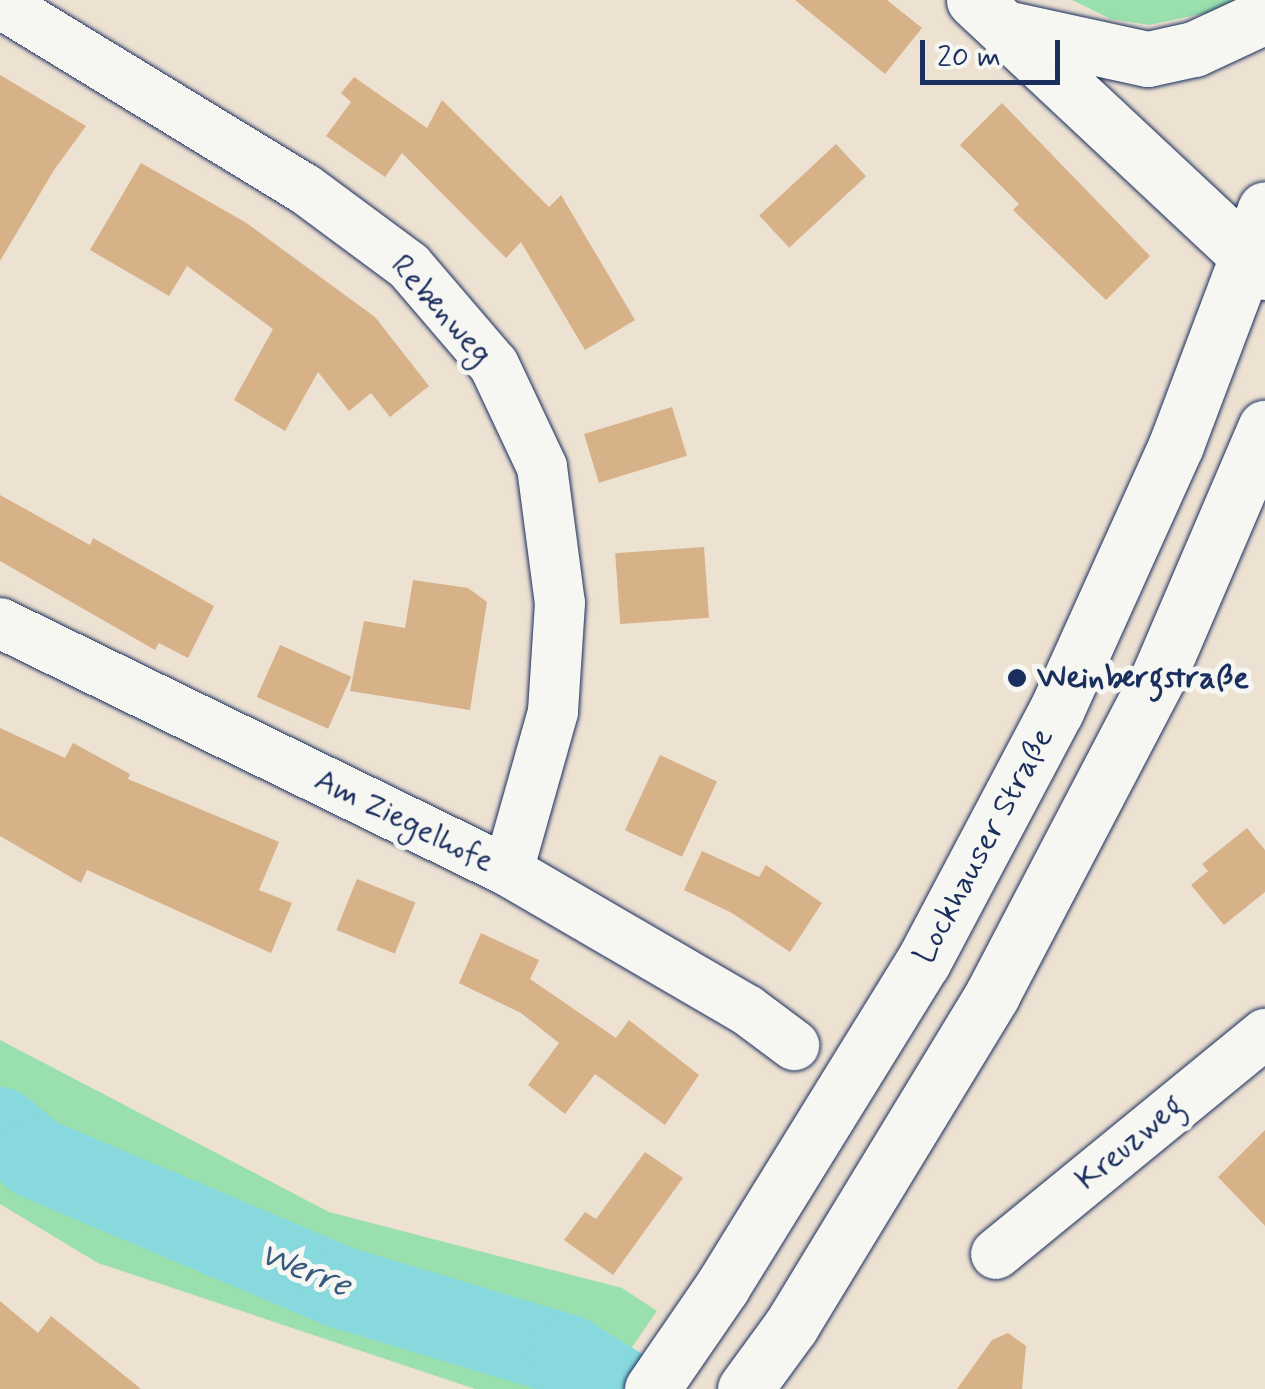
<!DOCTYPE html>
<meta charset="utf-8">
<style>
body{margin:0}
#map{position:relative;width:1265px;height:1389px;overflow:hidden;background:#ede1d2;font-family:Mynerve,sans-serif}
div>[style]{position:absolute}
.green>*{inset:0;background:#99e0ae}
.river>*{height:82px;margin:-41px;padding:0 41px;transform-origin:41px;border-radius:41px;background:#87d9de}
.building>*{inset:0;background:#d7b188;transform-origin:0 0}
.roads{filter:drop-shadow(0 0 2px #1b2f5e) drop-shadow(0 0 2px #1b2f5e)}
.minor>*{height:50px;margin:-25px;padding:0 25px;transform-origin:25px;border-radius:25px;background:#f6f6f2}
.tertiary>*{height:55px;margin:-27.5px;padding:0 27.5px;transform-origin:27.5px;border-radius:27.5px;background:#f6f6f2}
.secondary>*{height:55px;margin:-27.5px;padding:0 27.5px;transform-origin:27.5px;border-radius:27.5px;background:#f6f6f2}
.dots>*{width:28px;height:28px;translate:-50% -50%;box-sizing:border-box;border:5px solid #f6f6f2;border-radius:50%}
span{translate:-50% -50%;white-space:nowrap;text-align:center;line-height:1.15;-webkit-text-stroke:10px #f6f6f2;paint-order:stroke}
.street-label{font-size:32px;color:#1b2f5e}
.poi-label{font-size:32px;color:#1b2f5e;font-weight:700}
.left{translate:0 -50%;text-align:left}
.water-label{font-size:35px;color:#365a7e;font-style:italic}
.scale{position:absolute;left:920px;top:40px;width:140px;height:45px;box-sizing:border-box;border:5px solid #1b2f5e;border-top:0;padding-left:12px;font-size:30px;line-height:35px;white-space:nowrap;color:#1b2f5e;-webkit-text-stroke:8px #f6f6f2;paint-order:stroke}
</style>
<div id="map">
<div class="green">
<div style="clip-path:polygon(1072px 0,1244px 0,1210px 22px,1205px 13px,1149px 25px,1111px 19px)"></div>
<div style="clip-path:polygon(0 1040px,329px 1212px,622px 1288px,657px 1311px,603px 1389px,475px 1389px,98px 1263px,0 1204px)"></div>
</div>
<div class="river">
<div style="left:0;top:1128px;width:47px;rotate:39.8deg"></div>
<div style="left:36px;top:1158px;width:330px;rotate:23deg"></div>
<div style="left:340px;top:1287px;width:238px;rotate:16.8deg"></div>
<div style="left:568px;top:1356px;width:62px;rotate:31.9deg"></div>
</div>
<div class="building">
<div style="clip-path:polygon(795px 0,887px 0,922px 28px,885px 74px)"></div>
<div style="clip-path:polygon(0 75px,86px 126px,54px 170px,0 261px)"></div>
<div style="clip-path:polygon(354px 77px,427px 128px,442px 100px,549px 207px,561px 195px,635px 320px,585px 350px,521px 242px,506px 258px,402px 153px,385px 177px,326px 136px,351px 102px,341px 93px)"></div>
<div style="clip-path:polygon(1002px 103px,1150px 256px,1106px 300px,1013px 210px,1019px 204px,960px 145px)"></div>
<div style="left:836px;top:144px;width:44px;height:105px;rotate:47deg"></div>
<div style="clip-path:polygon(141px 163px,245px 222px,375px 317px,429px 386px,390px 417px,371px 393px,349px 411px,318px 372px,285px 431px,234px 400px,273px 329px,187px 266px,169px 296px,90px 250px)"></div>
<div style="left:672px;top:407px;width:51px;height:92px;rotate:73deg"></div>
<div style="clip-path:polygon(0 495px,90px 545px,93px 538px,214px 606px,188px 658px,159px 643px,155px 650px,0 561px)"></div>
<div style="left:704px;top:547px;width:71px;height:89px;rotate:86deg"></div>
<div style="clip-path:polygon(413px 580px,468px 588px,487px 602px,470px 710px,350px 691px,364px 621px,405px 628px)"></div>
<div style="left:280px;top:645px;width:78px;height:57px;rotate:24deg"></div>
<div style="clip-path:polygon(0 728px,65px 758px,73px 743px,130px 774px,128px 779px,279px 842px,259px 890px,292px 903px,271px 953px,87px 870px,81px 883px,0 836px)"></div>
<div style="left:660px;top:755px;width:63px;height:83px;rotate:25deg"></div>
<div style="clip-path:polygon(1247px 828px,1265px 850px,1265px 892px,1224px 925px,1191px 885px,1208px 871px,1202px 864px)"></div>
<div style="clip-path:polygon(702px 851px,759px 877px,766px 865px,822px 903px,790px 952px,732px 913px,684px 890px)"></div>
<div style="left:357px;top:879px;width:63px;height:55px;rotate:22deg"></div>
<div style="clip-path:polygon(481px 933px,539px 960px,530px 979px,616px 1038px,629px 1020px,699px 1075px,665px 1125px,595px 1074px,565px 1114px,528px 1085px,559px 1043px,521px 1013px,459px 983px)"></div>
<div style="clip-path:polygon(1265px 1130px,1265px 1226px,1218px 1177px)"></div>
<div style="clip-path:polygon(645px 1152px,683px 1178px,613px 1275px,564px 1240px,585px 1212px,596px 1219px)"></div>
<div style="clip-path:polygon(0 1301px,38px 1333px,51px 1316px,141px 1389px,0 1389px)"></div>
<div style="clip-path:polygon(1008px 1333px,1026px 1346px,1022px 1389px,957px 1389px,992px 1340px)"></div>
</div>
<div class="roads">
<div class="minor">
<div style="left:0;top:3px;width:357px;rotate:31.4deg"></div>
<div style="left:305px;top:189px;width:129px;rotate:36.5deg"></div>
<div style="left:409px;top:266px;width:130px;rotate:49.4deg"></div>
<div style="left:494px;top:365px;width:113px;rotate:64.8deg"></div>
<div style="left:542px;top:467px;width:137px;rotate:82.5deg"></div>
<div style="left:560px;top:603px;width:109px;rotate:93.7deg"></div>
<div style="left:553px;top:712px;width:165px;rotate:105.8deg"></div>
<div style="left:0;top:623px;width:565px;rotate:26.02deg"></div>
<div style="left:508px;top:871px;width:276px;rotate:30.2deg"></div>
<div style="left:747px;top:1010px;width:59px;rotate:36.7deg"></div>
<div style="left:996px;top:1254px;width:348px;rotate:-39.3deg"></div>
</div>
<div class="tertiary">
<div style="left:974px;top:0;width:398px;rotate:43.1deg"></div>
<div style="left:1010px;top:29px;width:141px;rotate:12.3deg"></div>
<div style="left:1148px;top:59px;width:47px;rotate:-12.3deg"></div>
<div style="left:1194px;top:49px;width:78px;rotate:-24.9deg"></div>
</div>
<div class="secondary">
<div style="left:652px;top:1389px;width:124px;rotate:-55.5deg"></div>
<div style="left:722px;top:1287px;width:382px;rotate:-58.3deg"></div>
<div style="left:923px;top:962px;width:284px;rotate:-62.1deg"></div>
<div style="left:1056px;top:711px;width:292px;rotate:-65.7deg"></div>
<div style="left:1176px;top:445px;width:252px;rotate:-69.3deg"></div>
<div style="left:745px;top:1389px;width:78px;rotate:-53.9deg"></div>
<div style="left:791px;top:1326px;width:387px;rotate:-58.7deg"></div>
<div style="left:992px;top:995px;width:363px;rotate:-62.4deg"></div>
<div style="left:1160px;top:673px;width:267px;rotate:-66.8deg"></div>
</div>
</div>
<div class="dots">
<div style="left:1017px;top:678px;background:#1b2f5e"></div>
</div>
<div class="street-label">
<span style="left:441px;top:310px;rotate:48deg">Rebenweg</span>
<span style="left:404px;top:821px;rotate:26deg">Am Ziegelhofe</span>
<span style="left:984px;top:846px;rotate:-62deg">Lockhauser Straße</span>
<span style="left:1130px;top:1143px;rotate:-40deg">Kreuzweg</span>
</div>
<div class="poi-label">
<span class="left" style="left:1037px;top:678px">Weinbergstraße</span>
</div>
<div class="water-label">
<span style="left:305px;top:1270px;rotate:22deg">Werre</span>
</div>
<div class="scale">20 m</div>
</div>
